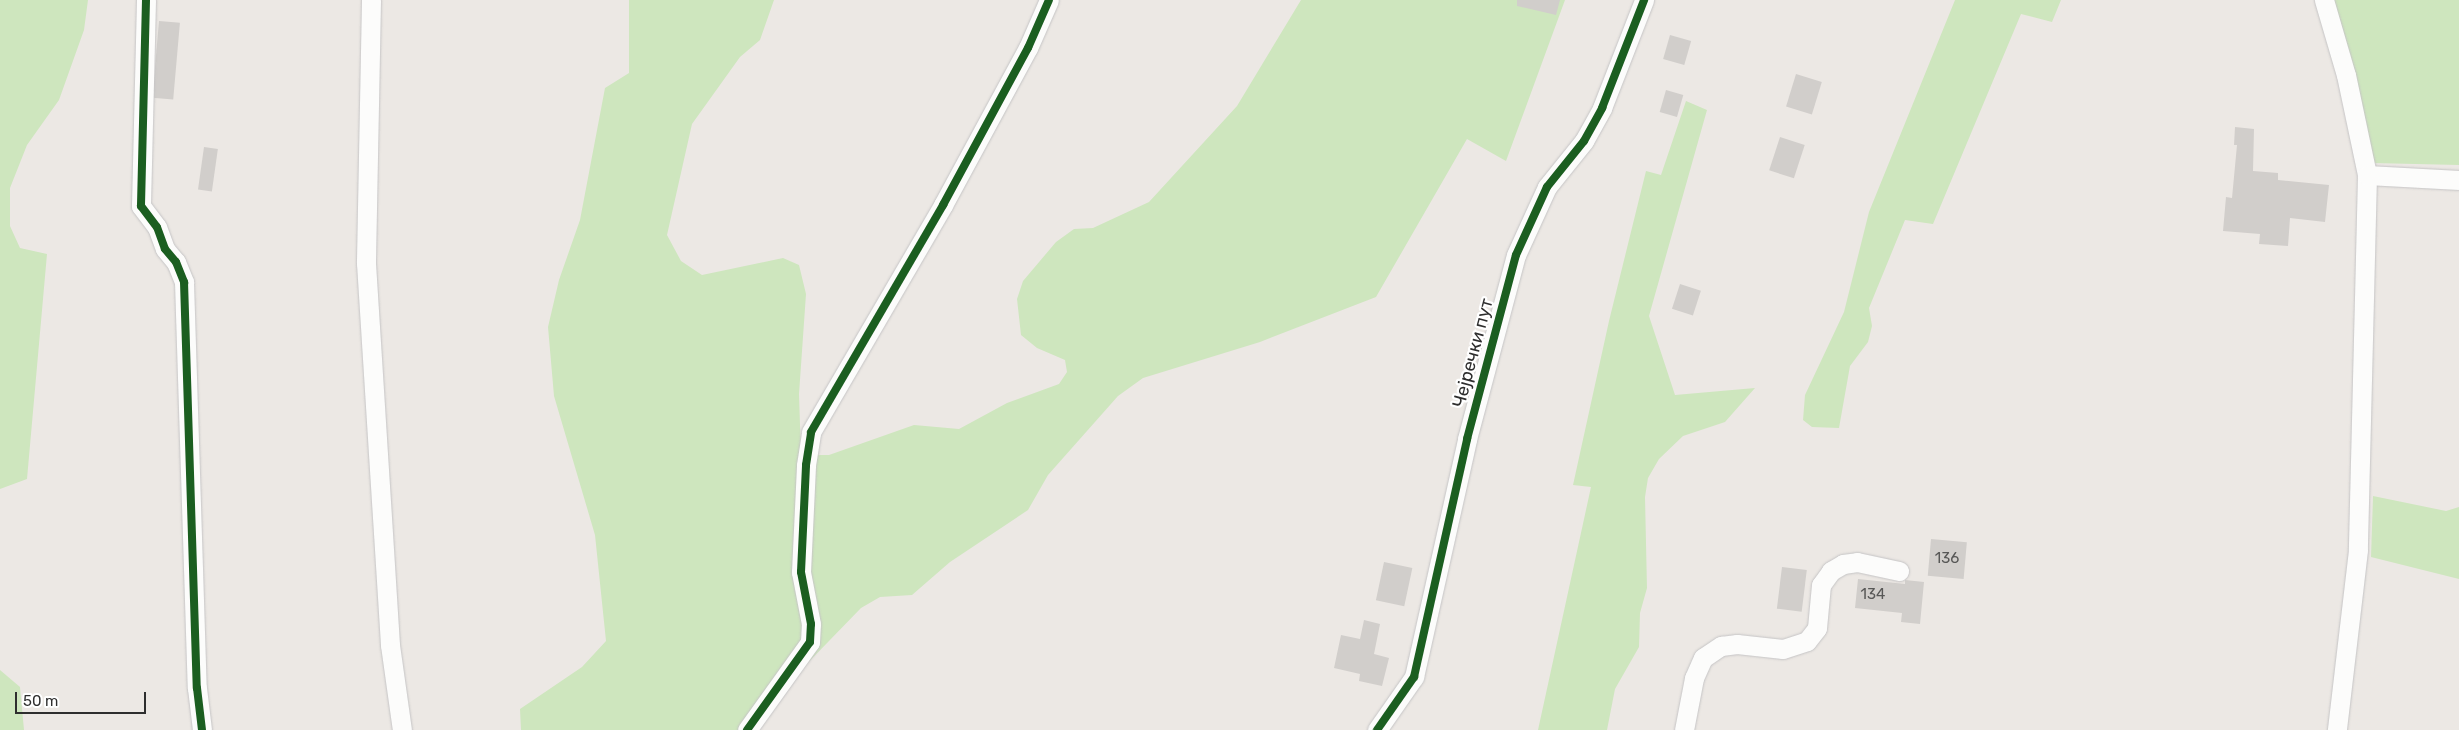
<!DOCTYPE html>
<meta charset="utf-8">
<style>
body{margin:0}
#map{position:relative;width:2459px;height:730px;overflow:hidden;background:#ece8e4;font-family:Rubik,sans-serif}
div>[style]{position:absolute}
.green>*{inset:0;background:#cee6be}
.building>*{inset:0;background:#d1cecb;transform-origin:0 0}
.roads{filter:drop-shadow(0 0 1px #c5c4c5) drop-shadow(0 0 1px #c5c4c5)}
.minor>*{height:19px;margin:-9.5px;padding:0 9.5px;transform-origin:9.5px;border-radius:9.5px;background:#fcfcfb}
.cycleway>*{height:8px;margin:-4px;padding:0 4px;transform-origin:4px;border-radius:4px;background:#1b5e20}
span{translate:-50% -50%;white-space:nowrap;text-align:center;line-height:1.15;-webkit-text-stroke:4.5px #fff;paint-order:stroke}
.number-label{font-size:15px;color:#585857}
.number-label span{-webkit-text-stroke-width:0}
.street-label{font-size:18px;color:#2e2e2e}
.scale{position:absolute;left:15px;top:692px;width:131px;height:22px;box-sizing:border-box;border:2px solid #2e2e2e;border-top:0;padding-left:6px;font-size:15px;line-height:18px;white-space:nowrap;color:#2e2e2e;-webkit-text-stroke:4px #fff;paint-order:stroke}
</style>
<div id="map">
<div class="green">
<div style="clip-path:polygon(0 0,88px 0,84px 30px,59px 100px,27px 145px,10px 188px,10px 226px,20px 248px,47px 254px,27px 479px,0 489px)"></div>
<div style="clip-path:polygon(629px 0,774px 0,760px 40px,740px 57px,692px 124px,667px 235px,681px 261px,702px 275px,783px 258px,799px 265px,806px 294px,799px 394px,801px 455px,829px 455px,914px 425px,959px 429px,1007px 403px,1059px 384px,1067px 372px,1065px 360px,1037px 348px,1021px 335px,1017px 299px,1023px 281px,1056px 242px,1074px 229px,1093px 228px,1149px 202px,1237px 106px,1301px 0,1565px 0,1506px 161px,1467px 139px,1376px 297px,1260px 342px,1143px 378px,1118px 396px,1048px 475px,1028px 510px,950px 562px,912px 595px,880px 597px,861px 608px,796px 675px,754px 730px,521px 730px,520px 709px,582px 667px,606px 641px,595px 535px,554px 396px,548px 327px,559px 280px,580px 220px,605px 88px,629px 73px)"></div>
<div style="clip-path:polygon(1955px 0,2061px 0,2052px 22px,2021px 14px,1933px 224px,1905px 220px,1869px 308px,1872px 326px,1868px 342px,1850px 366px,1839px 428px,1812px 427px,1803px 420px,1805px 395px,1844px 312px,1869px 212px)"></div>
<div style="clip-path:polygon(2332px 0,2459px 0,2459px 165px,2371px 163px,2363px 108px)"></div>
<div style="clip-path:polygon(1686px 101px,1707px 110px,1649px 316px,1675px 395px,1755px 388px,1725px 422px,1683px 436px,1659px 459px,1648px 478px,1645px 497px,1647px 588px,1640px 613px,1639px 647px,1615px 689px,1607px 730px,1538px 730px,1591px 487px,1573px 485px,1609px 321px,1646px 171px,1661px 175px)"></div>
<div style="clip-path:polygon(2373px 496px,2446px 511px,2459px 507px,2459px 579px,2371px 557px)"></div>
<div style="clip-path:polygon(0 670px,20px 687px,24px 730px,0 730px)"></div>
</div>
<div class="building">
<div style="clip-path:polygon(1517px 0,1560px 0,1556px 15px,1517px 6px)"></div>
<div style="left:159px;top:21px;width:21px;height:77px;rotate:5deg"></div>
<div style="left:1670px;top:35px;width:22px;height:25px;rotate:16deg"></div>
<div style="left:1796px;top:74px;width:27px;height:34px;rotate:17deg"></div>
<div style="left:1666px;top:90px;width:18px;height:23px;rotate:16deg"></div>
<div style="clip-path:polygon(2235px 127px,2254px 129px,2253px 171px,2278px 173px,2278px 180px,2329px 185px,2325px 222px,2290px 218px,2288px 246px,2259px 244px,2260px 234px,2223px 231px,2226px 197px,2232px 198px,2237px 145px,2234px 145px)"></div>
<div style="left:1780px;top:137px;width:26px;height:35px;rotate:18deg"></div>
<div style="left:204px;top:147px;width:14px;height:43px;rotate:8deg"></div>
<div style="left:1680px;top:284px;width:22px;height:26px;rotate:18deg"></div>
<div style="left:1931px;top:539px;width:36px;height:37px;rotate:5deg"></div>
<div style="left:1384px;top:562px;width:29px;height:39px;rotate:12deg"></div>
<div style="left:1782px;top:567px;width:25px;height:42px;rotate:7deg"></div>
<div style="clip-path:polygon(1858px 579px,1905px 584px,1905px 580px,1924px 582px,1920px 624px,1901px 622px,1902px 613px,1855px 608px)"></div>
<div style="clip-path:polygon(1364px 620px,1380px 624px,1374px 654px,1389px 658px,1382px 686px,1359px 681px,1360px 674px,1334px 668px,1341px 635px,1360px 639px)"></div>
</div>
<div class="roads">
<div class="minor">
<div style="left:146px;top:0;width:206px;rotate:91.4deg"></div>
<div style="left:141px;top:206px;width:26px;rotate:53deg"></div>
<div style="left:157px;top:227px;width:23px;rotate:70deg"></div>
<div style="left:165px;top:249px;width:17px;rotate:50deg"></div>
<div style="left:176px;top:262px;width:22px;rotate:68deg"></div>
<div style="left:184px;top:282px;width:406px;rotate:88.2deg"></div>
<div style="left:197px;top:688px;width:42px;rotate:83.2deg"></div>
<div style="left:371px;top:0;width:263px;rotate:91.1deg"></div>
<div style="left:366px;top:263px;width:383px;rotate:86.4deg"></div>
<div style="left:390px;top:645px;width:86px;rotate:82deg"></div>
<div style="left:2324px;top:0;width:78px;rotate:73.7deg"></div>
<div style="left:2346px;top:75px;width:102px;rotate:78.1deg"></div>
<div style="left:2367px;top:175px;width:375px;rotate:91.4deg"></div>
<div style="left:2358px;top:550px;width:181px;rotate:96.7deg"></div>
<div style="left:2367px;top:175px;width:92px;rotate:3.1deg"></div>
<div style="left:747px;top:730px;width:108px;rotate:-54.4deg"></div>
<div style="left:810px;top:642px;width:18px;rotate:-87deg"></div>
<div style="left:811px;top:624px;width:53px;rotate:-100.9deg"></div>
<div style="left:801px;top:572px;width:107px;rotate:-87.3deg"></div>
<div style="left:806px;top:465px;width:33px;rotate:-81deg"></div>
<div style="left:811px;top:432px;width:263px;rotate:-59.8deg"></div>
<div style="left:943px;top:205px;width:179px;rotate:-61.6deg"></div>
<div style="left:1028px;top:48px;width:52px;rotate:-66.4deg"></div>
<div style="left:1377px;top:730px;width:65px;rotate:-55.1deg"></div>
<div style="left:1414px;top:677px;width:244px;rotate:-77.4deg"></div>
<div style="left:1467px;top:439px;width:190px;rotate:-75.1deg"></div>
<div style="left:1516px;top:255px;width:75px;rotate:-65.5deg"></div>
<div style="left:1547px;top:187px;width:59px;rotate:-51.2deg"></div>
<div style="left:1584px;top:141px;width:38px;rotate:-61deg"></div>
<div style="left:1602px;top:108px;width:116px;rotate:-68.7deg"></div>
<div style="left:1684px;top:730px;width:53px;rotate:-79.1deg"></div>
<div style="left:1694px;top:678px;width:22px;rotate:-66deg"></div>
<div style="left:1703px;top:658px;width:22px;rotate:-34deg"></div>
<div style="left:1721px;top:646px;width:16px;rotate:-7deg"></div>
<div style="left:1737px;top:644px;width:46px;rotate:6.2deg"></div>
<div style="left:1783px;top:649px;width:25px;rotate:-18deg"></div>
<div style="left:1807px;top:641px;width:16px;rotate:-52deg"></div>
<div style="left:1817px;top:628px;width:43px;rotate:-84.7deg"></div>
<div style="left:1821px;top:585px;width:17px;rotate:-54deg"></div>
<div style="left:1831px;top:571px;width:14px;rotate:-30deg"></div>
<div style="left:1843px;top:564px;width:14px;rotate:-8deg"></div>
<div style="left:1857px;top:562px;width:43px;rotate:12.1deg"></div>
</div>
</div>
<div class="cycleway">
<div style="left:146px;top:0;width:206px;rotate:91.4deg"></div>
<div style="left:141px;top:206px;width:26px;rotate:53deg"></div>
<div style="left:157px;top:227px;width:23px;rotate:70deg"></div>
<div style="left:165px;top:249px;width:17px;rotate:50deg"></div>
<div style="left:176px;top:262px;width:22px;rotate:68deg"></div>
<div style="left:184px;top:282px;width:406px;rotate:88.2deg"></div>
<div style="left:197px;top:688px;width:42px;rotate:83.2deg"></div>
<div style="left:747px;top:730px;width:108px;rotate:-54.4deg"></div>
<div style="left:810px;top:642px;width:18px;rotate:-87deg"></div>
<div style="left:811px;top:624px;width:53px;rotate:-100.9deg"></div>
<div style="left:801px;top:572px;width:107px;rotate:-87.3deg"></div>
<div style="left:806px;top:465px;width:33px;rotate:-81deg"></div>
<div style="left:811px;top:432px;width:263px;rotate:-59.8deg"></div>
<div style="left:943px;top:205px;width:179px;rotate:-61.6deg"></div>
<div style="left:1028px;top:48px;width:52px;rotate:-66.4deg"></div>
<div style="left:1377px;top:730px;width:65px;rotate:-55.1deg"></div>
<div style="left:1414px;top:677px;width:244px;rotate:-77.4deg"></div>
<div style="left:1467px;top:439px;width:190px;rotate:-75.1deg"></div>
<div style="left:1516px;top:255px;width:75px;rotate:-65.5deg"></div>
<div style="left:1547px;top:187px;width:59px;rotate:-51.2deg"></div>
<div style="left:1584px;top:141px;width:38px;rotate:-61deg"></div>
<div style="left:1602px;top:108px;width:116px;rotate:-68.7deg"></div>
</div>
<div class="number-label">
<span style="left:1947px;top:559px">136</span>
<span style="left:1873px;top:595px">134</span>
</div>
<div class="street-label">
<span style="left:1473px;top:353px;rotate:-75deg">Чејречки пут</span>
</div>
<div class="scale">50 m</div>
</div>
